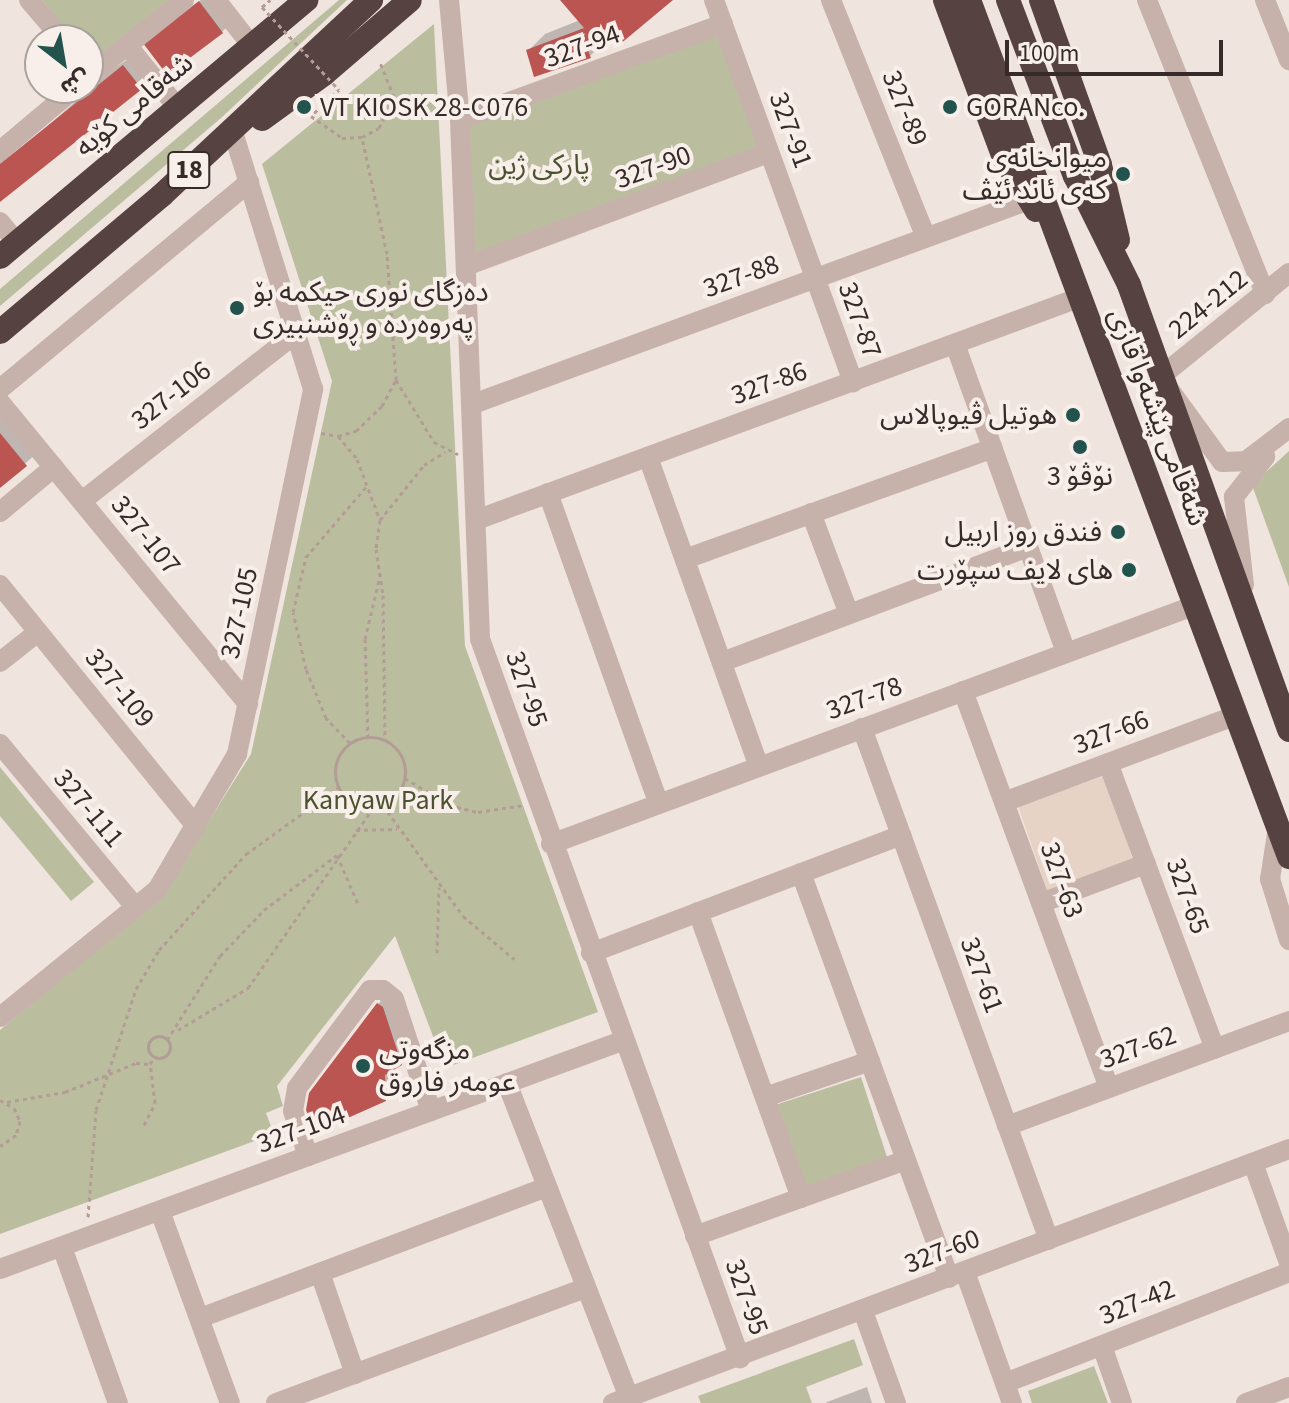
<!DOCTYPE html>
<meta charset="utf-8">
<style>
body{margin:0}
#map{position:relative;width:1289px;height:1403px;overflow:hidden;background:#f0e4de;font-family:"Source Sans 3","Noto Sans Arabic",sans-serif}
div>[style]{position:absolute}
.green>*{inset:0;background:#babe9f;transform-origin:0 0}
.plaza>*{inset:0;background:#e7d2c6;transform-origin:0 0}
.shadow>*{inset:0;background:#0003}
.building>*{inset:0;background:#bb5551;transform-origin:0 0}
.path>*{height:3px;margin-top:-1.5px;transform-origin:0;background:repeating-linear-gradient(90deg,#b39c95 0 4px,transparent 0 8px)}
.path>.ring{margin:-1.5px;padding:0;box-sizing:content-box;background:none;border:3px solid #b39c95;border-radius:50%}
.minor>*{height:20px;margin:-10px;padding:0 10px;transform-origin:10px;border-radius:10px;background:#c7b2ab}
.highway>*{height:24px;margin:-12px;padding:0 12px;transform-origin:12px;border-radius:12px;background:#564341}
.path-bridge>*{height:3px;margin-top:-1.5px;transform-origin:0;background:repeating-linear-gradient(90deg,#b39c95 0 4px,transparent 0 8px)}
.dots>*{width:22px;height:22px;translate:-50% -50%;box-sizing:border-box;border:4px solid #f8efea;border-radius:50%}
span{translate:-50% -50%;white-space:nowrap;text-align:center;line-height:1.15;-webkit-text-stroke:8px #f8efea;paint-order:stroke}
.shield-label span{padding:2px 6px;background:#f8efea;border:2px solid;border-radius:6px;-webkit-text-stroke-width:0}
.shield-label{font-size:26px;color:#362b29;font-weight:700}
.street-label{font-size:28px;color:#362b29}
.poi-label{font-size:28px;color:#362b29}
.left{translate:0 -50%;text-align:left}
.right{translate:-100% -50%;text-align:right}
.park-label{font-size:28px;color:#4c522f}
.north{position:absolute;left:24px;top:24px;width:80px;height:80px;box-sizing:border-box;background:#f8efea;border:2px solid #aaa19d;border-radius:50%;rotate:149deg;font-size:22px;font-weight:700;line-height:32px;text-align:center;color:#362b29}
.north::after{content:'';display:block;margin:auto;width:28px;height:36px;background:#23534d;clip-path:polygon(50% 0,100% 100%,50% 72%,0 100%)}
.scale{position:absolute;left:1005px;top:40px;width:218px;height:36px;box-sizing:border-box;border:4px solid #362b29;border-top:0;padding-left:10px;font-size:24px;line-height:28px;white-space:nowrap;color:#362b29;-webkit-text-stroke:6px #f8efea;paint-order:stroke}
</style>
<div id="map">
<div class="green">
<div style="clip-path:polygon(42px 0,173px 0,93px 62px,88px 40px,75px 40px)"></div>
<div style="clip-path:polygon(339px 0,347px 0,221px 118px,0 306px,0 289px)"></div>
<div style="clip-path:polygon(434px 24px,465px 646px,598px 1012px,445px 1068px,395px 936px,277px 1086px,283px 1106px,266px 1113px,274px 1134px,0 1234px,0 1030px,163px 894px,251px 754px,332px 381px,262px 164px)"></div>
<div style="clip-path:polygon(720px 30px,764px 150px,473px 259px,467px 123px)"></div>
<div style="clip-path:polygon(1289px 451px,1289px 587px,1252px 485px)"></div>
<div style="clip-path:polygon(0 767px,94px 882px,71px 901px,0 816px)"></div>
<div style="left:861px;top:1077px;width:92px;height:88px;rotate:72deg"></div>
<div style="clip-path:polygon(854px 1339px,863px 1365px,806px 1387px,812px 1403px,701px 1403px,698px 1396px)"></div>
<div style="clip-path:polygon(1094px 1366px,1108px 1403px,1032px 1403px,1028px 1391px)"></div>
</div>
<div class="plaza">
<div style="left:1104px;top:776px;width:90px;height:91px;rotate:71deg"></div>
</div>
<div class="shadow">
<div style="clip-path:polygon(201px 0,227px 0,239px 15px,222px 32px,165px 31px)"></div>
<div style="clip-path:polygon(562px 0,670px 0,609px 29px,604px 33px,607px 40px,590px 56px,536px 75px,528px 51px,545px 34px,580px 20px)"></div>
<div style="clip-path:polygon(140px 51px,157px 71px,0 200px,0 161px,27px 145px,106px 74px)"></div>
<div style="clip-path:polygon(0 409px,37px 453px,0 486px)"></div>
<div style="clip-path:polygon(389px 993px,412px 1052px,395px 1067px,397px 1088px,385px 1100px,378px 1004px)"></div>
<div style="clip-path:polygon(867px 1387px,872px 1403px,826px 1403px,827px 1402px)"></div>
</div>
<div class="building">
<div style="clip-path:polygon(560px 0,673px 0,619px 45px,609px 32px,587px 48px,591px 58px,534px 77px,526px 50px,584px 28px)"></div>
<div style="left:199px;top:1px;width:40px;height:70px;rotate:53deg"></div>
<div style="clip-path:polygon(123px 65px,142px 89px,0 202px,0 164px)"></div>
<div style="clip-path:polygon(0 433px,27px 466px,0 488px)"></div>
<div style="clip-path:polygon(377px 1003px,383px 1007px,402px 1065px,385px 1075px,386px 1101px,314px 1133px,306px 1110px,309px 1093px)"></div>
</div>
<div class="path">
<div style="left:262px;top:7px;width:11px;rotate:-41deg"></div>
<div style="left:314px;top:113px;width:34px;rotate:-43deg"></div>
<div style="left:311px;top:116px;width:38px;rotate:35deg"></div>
<div style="left:342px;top:138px;width:20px;rotate:-3deg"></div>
<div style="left:362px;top:137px;width:19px;rotate:-28deg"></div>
<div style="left:379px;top:128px;width:34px;rotate:-64deg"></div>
<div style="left:394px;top:97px;width:38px;rotate:-112deg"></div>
<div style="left:396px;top:380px;width:73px;rotate:58.5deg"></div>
<div style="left:434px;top:442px;width:27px;rotate:27deg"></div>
<div style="left:321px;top:433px;width:17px;rotate:10deg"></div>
<div style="left:338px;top:436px;width:19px;rotate:-16deg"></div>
<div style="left:356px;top:431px;width:36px;rotate:-44deg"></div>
<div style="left:382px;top:406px;width:30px;rotate:-62deg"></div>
<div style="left:396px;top:380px;width:126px;rotate:-94.1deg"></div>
<div style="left:387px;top:254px;width:120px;rotate:-102.1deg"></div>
<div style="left:338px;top:436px;width:30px;rotate:50deg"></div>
<div style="left:357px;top:459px;width:65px;rotate:69.3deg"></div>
<div style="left:380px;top:520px;width:29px;rotate:98deg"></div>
<div style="left:376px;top:549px;width:47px;rotate:81.3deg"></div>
<div style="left:383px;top:595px;width:146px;rotate:89.2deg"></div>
<div style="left:380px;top:520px;width:70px;rotate:-51.3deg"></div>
<div style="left:424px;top:465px;width:25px;rotate:-32deg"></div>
<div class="ring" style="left:335px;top:737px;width:67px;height:67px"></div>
<div style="left:368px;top:738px;width:99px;rotate:-91.7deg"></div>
<div style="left:365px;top:639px;width:65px;rotate:-76.6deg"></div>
<div style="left:350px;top:743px;width:35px;rotate:-134deg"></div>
<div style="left:326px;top:718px;width:53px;rotate:-112.2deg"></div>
<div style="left:306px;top:669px;width:58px;rotate:-102.8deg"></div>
<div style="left:293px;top:612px;width:57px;rotate:-76.7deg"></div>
<div style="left:306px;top:557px;width:92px;rotate:-49.4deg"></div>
<div style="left:405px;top:778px;width:52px;rotate:31.5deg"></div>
<div style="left:449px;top:805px;width:30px;rotate:14deg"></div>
<div style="left:478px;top:812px;width:47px;rotate:-8.7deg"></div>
<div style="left:383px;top:805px;width:137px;rotate:54.2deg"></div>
<div style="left:463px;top:916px;width:67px;rotate:40.1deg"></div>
<div style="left:356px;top:830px;width:41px;rotate:-1.4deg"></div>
<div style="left:437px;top:953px;width:66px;rotate:-88.3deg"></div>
<div style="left:178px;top:1030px;width:82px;rotate:-31deg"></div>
<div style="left:248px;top:988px;width:221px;rotate:-55.2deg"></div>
<div class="ring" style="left:148px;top:1036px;width:19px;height:19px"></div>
<div style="left:167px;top:1040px;width:99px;rotate:-57.8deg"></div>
<div style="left:220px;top:956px;width:64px;rotate:-46.3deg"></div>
<div style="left:264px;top:910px;width:91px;rotate:-37deg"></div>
<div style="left:337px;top:855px;width:56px;rotate:66.7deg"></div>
<div style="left:0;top:1100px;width:16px;rotate:30deg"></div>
<div style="left:14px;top:1108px;width:14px;rotate:65deg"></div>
<div style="left:20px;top:1121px;width:15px;rotate:106deg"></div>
<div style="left:16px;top:1135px;width:19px;rotate:145deg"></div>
<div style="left:7px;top:1102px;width:59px;rotate:-9.8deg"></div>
<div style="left:65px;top:1092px;width:77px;rotate:-22.2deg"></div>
<div style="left:136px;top:1063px;width:14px;rotate:4deg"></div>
<div style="left:144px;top:1125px;width:25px;rotate:-63deg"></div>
<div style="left:155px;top:1103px;width:39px;rotate:-97deg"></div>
<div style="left:150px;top:1064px;width:9px;rotate:-58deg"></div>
<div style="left:88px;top:1217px;width:107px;rotate:-85.7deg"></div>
<div style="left:96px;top:1110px;width:127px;rotate:-71.7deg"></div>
<div style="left:136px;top:989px;width:45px;rotate:-59.5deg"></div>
<div style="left:159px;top:950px;width:130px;rotate:-47.8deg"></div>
<div style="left:246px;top:854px;width:113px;rotate:-35.7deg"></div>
</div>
<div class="minor">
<div style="left:29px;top:0;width:52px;rotate:49.6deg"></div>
<div style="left:216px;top:0;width:58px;rotate:52deg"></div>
<div style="left:449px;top:0;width:121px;rotate:84.8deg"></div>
<div style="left:460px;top:120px;width:519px;rotate:87.79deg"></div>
<div style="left:480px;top:639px;width:765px;rotate:70.12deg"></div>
<div style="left:714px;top:0;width:407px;rotate:70deg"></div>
<div style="left:831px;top:0;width:255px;rotate:68.2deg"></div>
<div style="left:1147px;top:0;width:317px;rotate:68.1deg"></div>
<div style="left:1265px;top:0;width:65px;rotate:68.2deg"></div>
<div style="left:127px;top:45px;width:81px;rotate:51deg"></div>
<div style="left:88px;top:77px;width:123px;rotate:-38.7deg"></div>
<div style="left:460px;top:120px;width:280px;rotate:-20.1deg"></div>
<div style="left:0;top:151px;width:98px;rotate:-40deg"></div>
<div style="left:0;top:222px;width:27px;rotate:51deg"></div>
<div style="left:466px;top:266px;width:323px;rotate:-20.5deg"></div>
<div style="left:1289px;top:273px;width:166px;rotate:141.1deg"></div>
<div style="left:1160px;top:377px;width:105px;rotate:53.9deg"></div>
<div style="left:1222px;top:462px;width:24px;rotate:-2deg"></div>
<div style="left:1246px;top:461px;width:54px;rotate:-37.5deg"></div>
<div style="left:955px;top:344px;width:328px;rotate:70.2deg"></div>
<div style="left:0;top:389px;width:324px;rotate:-39.7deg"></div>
<div style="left:0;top:402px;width:391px;rotate:50.6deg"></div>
<div style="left:473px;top:404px;width:592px;rotate:-20.15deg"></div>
<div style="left:648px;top:457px;width:329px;rotate:70.3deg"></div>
<div style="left:548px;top:493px;width:330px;rotate:70.4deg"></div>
<div style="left:82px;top:501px;width:272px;rotate:-38.1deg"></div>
<div style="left:0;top:512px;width:70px;rotate:-39.8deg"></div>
<div style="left:811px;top:513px;width:108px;rotate:69.4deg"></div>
<div style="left:476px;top:520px;width:645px;rotate:-20.23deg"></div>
<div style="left:685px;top:559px;width:327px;rotate:-19.8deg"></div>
<div style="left:0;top:585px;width:311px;rotate:50.9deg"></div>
<div style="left:1244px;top:585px;width:89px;rotate:-96.5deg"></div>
<div style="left:1234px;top:497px;width:51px;rotate:-52.2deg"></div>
<div style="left:0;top:662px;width:48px;rotate:-38.3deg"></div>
<div style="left:722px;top:662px;width:327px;rotate:-20.6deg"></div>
<div style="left:963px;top:691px;width:423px;rotate:69.8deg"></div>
<div style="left:862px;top:728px;width:545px;rotate:69.94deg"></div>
<div style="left:0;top:744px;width:213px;rotate:50.3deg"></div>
<div style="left:1108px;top:763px;width:305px;rotate:69.5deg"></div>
<div style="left:1004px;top:802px;width:249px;rotate:-20.5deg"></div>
<div style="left:1278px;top:827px;width:53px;rotate:98.7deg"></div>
<div style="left:1270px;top:879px;width:64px;rotate:72.7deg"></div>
<div style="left:551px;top:844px;width:688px;rotate:-20.33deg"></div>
<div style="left:801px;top:873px;width:431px;rotate:69.9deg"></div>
<div style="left:1041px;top:903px;width:112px;rotate:-20.4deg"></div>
<div style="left:698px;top:912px;width:304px;rotate:70.2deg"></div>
<div style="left:591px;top:953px;width:332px;rotate:-20.8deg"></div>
<div style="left:0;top:1017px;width:202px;rotate:-39deg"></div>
<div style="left:157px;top:890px;width:158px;rotate:-59.5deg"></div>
<div style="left:237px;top:754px;width:373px;rotate:-78.2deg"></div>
<div style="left:313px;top:389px;width:263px;rotate:-107.3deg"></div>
<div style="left:507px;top:1083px;width:337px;rotate:68.8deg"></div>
<div style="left:765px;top:1097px;width:111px;rotate:-18.9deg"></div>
<div style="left:1007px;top:1126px;width:301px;rotate:-20.4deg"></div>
<div style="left:308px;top:1156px;width:47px;rotate:-108.4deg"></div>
<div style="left:293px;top:1111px;width:23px;rotate:-80deg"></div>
<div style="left:297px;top:1088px;width:122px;rotate:-53.3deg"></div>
<div style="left:370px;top:990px;width:13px"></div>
<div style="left:383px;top:990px;width:14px;rotate:39deg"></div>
<div style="left:394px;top:999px;width:118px;rotate:71.7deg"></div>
<div style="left:1253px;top:1163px;width:106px;rotate:70.2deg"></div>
<div style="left:160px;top:1211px;width:204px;rotate:70deg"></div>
<div style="left:695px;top:1236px;width:224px;rotate:-19.8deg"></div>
<div style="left:62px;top:1247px;width:166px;rotate:70.3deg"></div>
<div style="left:0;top:1269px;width:662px;rotate:-20.13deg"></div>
<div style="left:965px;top:1272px;width:139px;rotate:70.3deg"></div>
<div style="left:320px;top:1273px;width:107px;rotate:70.9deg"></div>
<div style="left:863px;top:1311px;width:98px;rotate:70.3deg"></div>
<div style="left:200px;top:1318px;width:371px;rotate:-20.7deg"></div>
<div style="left:1102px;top:1346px;width:60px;rotate:70.7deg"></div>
<div style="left:1005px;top:1383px;width:305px;rotate:-21.3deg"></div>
<div style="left:276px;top:1403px;width:331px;rotate:-20.4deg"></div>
<div style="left:613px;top:1403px;width:722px;rotate:-20.59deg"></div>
<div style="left:1246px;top:1403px;width:46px;rotate:-20.4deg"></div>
</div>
<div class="highway">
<div style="left:945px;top:0;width:169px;rotate:69.5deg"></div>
<div style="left:1004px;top:158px;width:61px;rotate:58.4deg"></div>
<div style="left:969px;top:0;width:915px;rotate:69.52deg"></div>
<div style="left:1008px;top:0;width:188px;rotate:69.2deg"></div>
<div style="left:1075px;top:176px;width:122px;rotate:63.6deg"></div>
<div style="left:1129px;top:285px;width:473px;rotate:70.2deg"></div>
<div style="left:1041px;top:0;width:175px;rotate:70.3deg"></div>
<div style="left:1100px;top:165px;width:77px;rotate:76.5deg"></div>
<div style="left:262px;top:119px;width:77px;rotate:-36deg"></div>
<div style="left:324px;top:74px;width:113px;rotate:-40.7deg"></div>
<div style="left:0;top:257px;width:400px;rotate:-40deg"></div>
<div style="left:0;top:332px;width:212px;rotate:-40.2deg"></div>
<div style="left:162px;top:195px;width:286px;rotate:-43deg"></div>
</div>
<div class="path-bridge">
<div style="left:262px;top:7px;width:113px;rotate:47.1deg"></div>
</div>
<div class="dots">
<div style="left:304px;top:107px;background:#23534d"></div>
<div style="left:950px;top:107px;background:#23534d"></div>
<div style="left:1123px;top:174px;background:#23534d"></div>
<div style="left:237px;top:308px;background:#23534d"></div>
<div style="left:1073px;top:415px;background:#23534d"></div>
<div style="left:1080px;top:447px;background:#23534d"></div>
<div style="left:1118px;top:532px;background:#23534d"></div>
<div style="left:1129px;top:570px;background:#23534d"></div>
<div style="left:363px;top:1066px;background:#23534d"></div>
</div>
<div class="shield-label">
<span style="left:189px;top:170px">18</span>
</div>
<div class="street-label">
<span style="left:582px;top:46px;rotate:-20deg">327-94</span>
<span style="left:134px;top:105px;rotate:-40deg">شەقامی کۆیە</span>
<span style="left:905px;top:108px;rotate:68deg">327-89</span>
<span style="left:791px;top:130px;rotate:70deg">327-91</span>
<span style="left:653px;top:167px;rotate:-20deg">327-90</span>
<span style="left:741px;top:276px;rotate:-20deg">327-88</span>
<span style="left:1208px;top:304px;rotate:-39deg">224-212</span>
<span style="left:860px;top:320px;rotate:70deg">327-87</span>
<span style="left:769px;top:383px;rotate:-20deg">327-86</span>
<span style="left:171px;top:395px;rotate:-38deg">327-106</span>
<span style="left:1158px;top:417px;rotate:69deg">شەقامی پێشەوا قازی</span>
<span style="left:146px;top:535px;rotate:51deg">327-107</span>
<span style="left:239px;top:613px;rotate:-78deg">327-105</span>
<span style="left:120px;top:688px;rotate:51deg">327-109</span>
<span style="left:527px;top:689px;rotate:71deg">327-95</span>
<span style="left:864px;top:698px;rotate:-20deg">327-78</span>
<span style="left:1111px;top:732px;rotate:-21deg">327-66</span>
<span style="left:89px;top:808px;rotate:50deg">327-111</span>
<span style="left:1062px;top:880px;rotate:70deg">327-63</span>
<span style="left:1188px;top:896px;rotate:70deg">327-65</span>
<span style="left:982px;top:975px;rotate:70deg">327-61</span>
<span style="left:1138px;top:1047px;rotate:-20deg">327-62</span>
<span style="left:301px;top:1129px;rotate:-20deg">327-104</span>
<span style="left:942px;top:1251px;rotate:-21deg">327-60</span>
<span style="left:747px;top:1297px;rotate:70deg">327-95</span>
<span style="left:1137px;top:1302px;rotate:-22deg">327-42</span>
</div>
<div class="poi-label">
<span class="left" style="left:320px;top:107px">VT KIOSK 28-C076</span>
<span class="left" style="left:966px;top:107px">GORANco.</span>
<span class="right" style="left:1107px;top:174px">میوانخانەی<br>کەی ئاند ئێڤ</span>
<span class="left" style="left:253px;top:308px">دەزگای نوری حیکمە بۆ<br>پەروەردە و ڕۆشنبیری</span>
<span class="right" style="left:1057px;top:415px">هوتیل ڤیوپالاس</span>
<span style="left:1080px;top:476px">نۆڤۆ 3</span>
<span class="right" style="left:1102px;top:532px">فندق روز اربيل</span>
<span class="right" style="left:1113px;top:570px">های لایف سپۆرت</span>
<span class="left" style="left:379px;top:1066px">مزگەوتی<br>عومەر فاروق</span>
</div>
<div class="park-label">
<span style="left:539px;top:165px">پارکی ژین</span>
<span style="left:378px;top:800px">Kanyaw Park</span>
</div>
<div class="north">ش</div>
<div class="scale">100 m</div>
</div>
